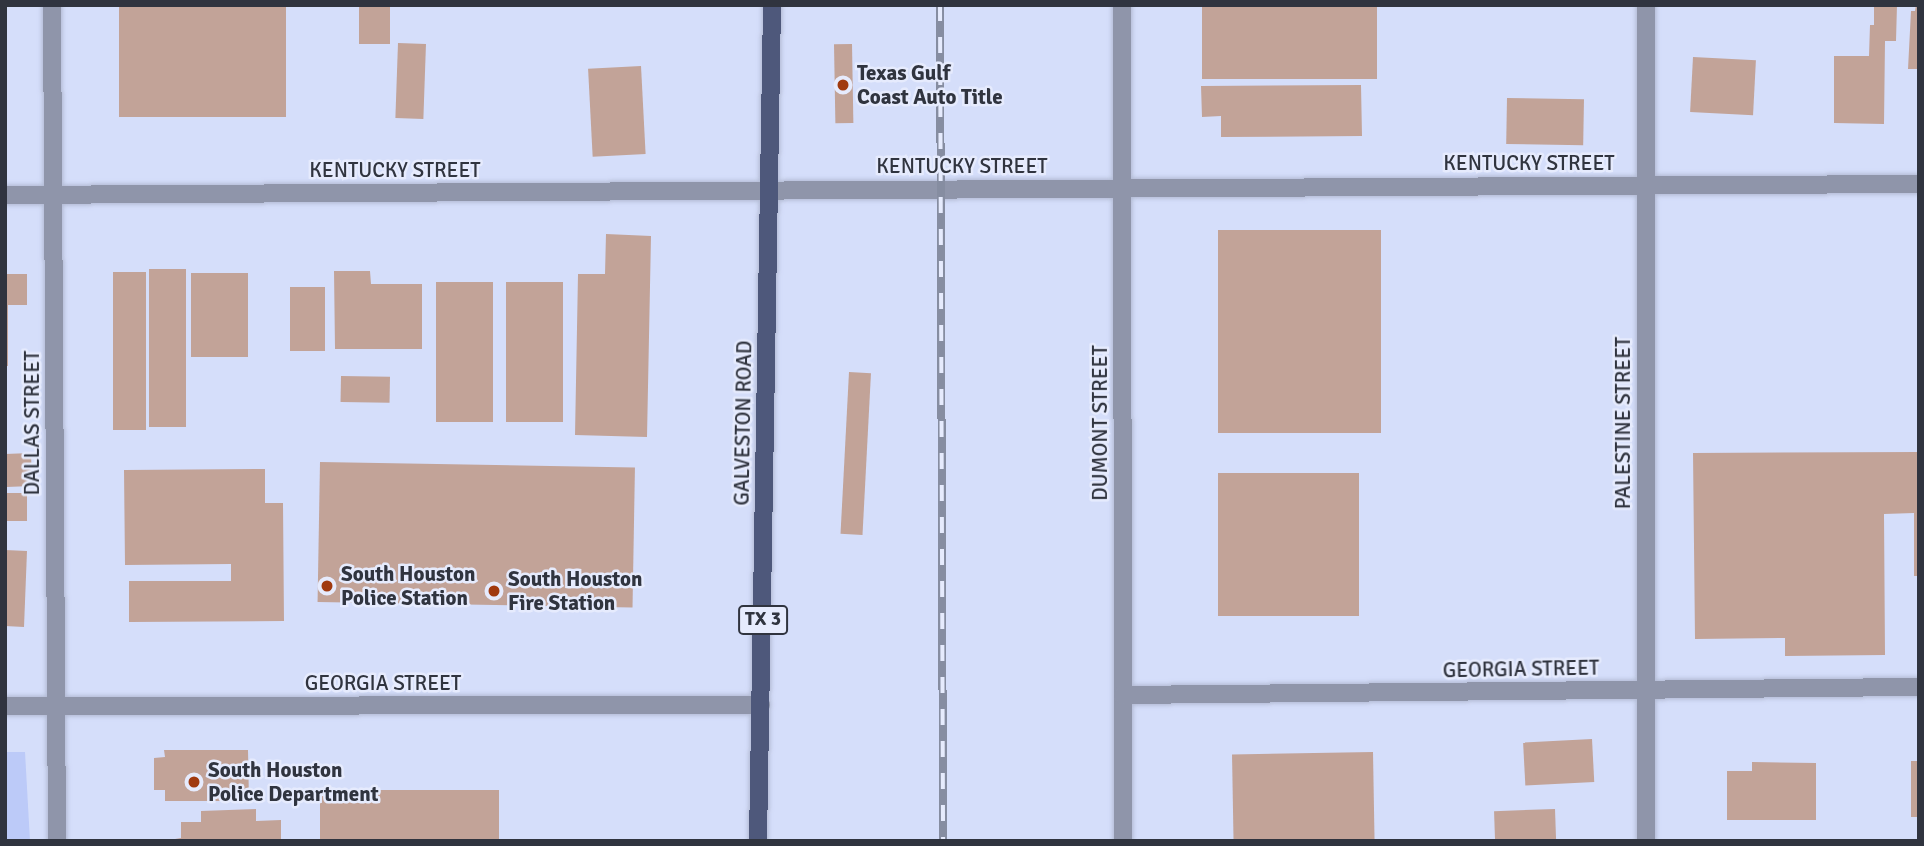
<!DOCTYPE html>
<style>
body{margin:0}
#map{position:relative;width:1924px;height:846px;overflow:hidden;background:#d5defa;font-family:Signika,sans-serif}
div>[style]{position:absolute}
.green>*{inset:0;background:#bccaf8}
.building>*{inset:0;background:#c2a398;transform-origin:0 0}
.roads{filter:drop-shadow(0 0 2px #b4bcd5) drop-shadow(0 0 2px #b4bcd5)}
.street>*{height:18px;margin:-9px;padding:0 9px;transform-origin:9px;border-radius:9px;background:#8f95aa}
.primary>*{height:18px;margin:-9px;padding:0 9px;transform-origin:9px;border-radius:9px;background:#4e587b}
.rail>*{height:8px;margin-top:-4px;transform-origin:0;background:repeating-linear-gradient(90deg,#e6ebfd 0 16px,#868da1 0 32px);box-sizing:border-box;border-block:2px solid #868da1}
.dots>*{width:19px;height:19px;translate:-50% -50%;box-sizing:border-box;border:4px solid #e6ebfd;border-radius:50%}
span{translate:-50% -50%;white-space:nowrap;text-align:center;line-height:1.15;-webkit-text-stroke:5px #e6ebfd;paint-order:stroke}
.shield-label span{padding:2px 5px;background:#e6ebfd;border:2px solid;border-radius:5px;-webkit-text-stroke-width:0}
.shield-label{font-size:19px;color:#30343f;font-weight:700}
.poi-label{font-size:21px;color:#30343f;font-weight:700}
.left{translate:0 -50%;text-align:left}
.street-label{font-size:21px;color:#30343f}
.frame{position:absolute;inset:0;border:7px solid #30343f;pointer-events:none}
</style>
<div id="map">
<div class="green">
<div style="clip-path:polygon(5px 752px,25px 752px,30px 841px,5px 841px)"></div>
</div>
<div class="building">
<div style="left:119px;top:5px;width:167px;height:112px"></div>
<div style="left:359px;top:5px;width:31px;height:39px"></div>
<div style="left:1202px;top:5px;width:175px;height:74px"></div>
<div style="clip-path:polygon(1874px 5px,1897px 5px,1896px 41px,1885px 41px,1884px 124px,1834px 123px,1834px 56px,1869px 56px,1870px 25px,1874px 25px)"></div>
<div style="clip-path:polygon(1916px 5px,1919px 5px,1919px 69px,1908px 69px,1911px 11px,1915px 11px)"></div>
<div style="left:398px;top:43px;width:28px;height:75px;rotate:2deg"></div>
<div style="left:852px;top:44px;width:79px;height:18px;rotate:89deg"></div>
<div style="left:1693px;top:57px;width:63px;height:55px;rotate:3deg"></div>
<div style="left:641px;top:66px;width:88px;height:53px;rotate:87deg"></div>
<div style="clip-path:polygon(1361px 85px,1362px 136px,1221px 137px,1221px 116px,1202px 117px,1201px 86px)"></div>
<div style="left:1507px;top:98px;width:77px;height:46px;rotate:1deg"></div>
<div style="left:1218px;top:230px;width:163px;height:203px"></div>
<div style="clip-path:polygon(606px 234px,651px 236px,647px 437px,575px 435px,578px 274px,605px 274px)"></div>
<div style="left:186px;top:269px;width:158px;height:37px;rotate:90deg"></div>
<div style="clip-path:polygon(334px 271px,370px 271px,371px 284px,422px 284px,422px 349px,335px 349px)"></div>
<div style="left:113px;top:272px;width:33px;height:158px"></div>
<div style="left:191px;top:273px;width:57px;height:84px"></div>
<div style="clip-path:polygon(5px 274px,27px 274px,27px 305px,8px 305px,8px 366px,5px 366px)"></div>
<div style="left:436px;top:282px;width:57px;height:140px"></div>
<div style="left:506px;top:282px;width:57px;height:140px"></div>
<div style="left:290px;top:287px;width:35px;height:64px"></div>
<div style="left:849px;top:372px;width:22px;height:162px;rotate:3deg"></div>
<div style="left:341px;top:376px;width:49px;height:26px;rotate:1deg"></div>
<div style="clip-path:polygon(1919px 452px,1919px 576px,1914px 576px,1914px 513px,1884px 514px,1885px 655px,1785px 656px,1785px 638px,1695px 639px,1693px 453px)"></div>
<div style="left:31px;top:453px;width:33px;height:26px;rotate:88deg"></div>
<div style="left:320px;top:462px;width:315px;height:140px;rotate:1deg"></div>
<div style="clip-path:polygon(265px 469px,265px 503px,283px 503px,284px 621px,129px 622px,129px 581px,231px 581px,231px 564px,125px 565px,124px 470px)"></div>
<div style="left:1218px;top:473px;width:141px;height:143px"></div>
<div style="left:5px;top:493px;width:22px;height:28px"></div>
<div style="clip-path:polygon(5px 550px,27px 551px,24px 627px,5px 626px)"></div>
<div style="left:1592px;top:739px;width:43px;height:69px;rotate:87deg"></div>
<div style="clip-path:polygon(164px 750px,248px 750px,249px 801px,165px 801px,165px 790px,154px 790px,154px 758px,165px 757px)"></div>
<div style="left:1373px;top:752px;width:89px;height:141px;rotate:89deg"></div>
<div style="left:1911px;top:761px;width:8px;height:56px"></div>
<div style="clip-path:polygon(1752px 762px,1816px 763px,1816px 820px,1727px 820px,1727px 771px,1752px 771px)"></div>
<div style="left:320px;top:790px;width:179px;height:51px"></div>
<div style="clip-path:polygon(256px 809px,256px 821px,281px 820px,281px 841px,163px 841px,181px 838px,181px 822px,201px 822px,201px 811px)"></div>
<div style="left:1555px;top:809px;width:32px;height:61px;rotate:88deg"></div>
</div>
<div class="roads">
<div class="street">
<div style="left:52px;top:5px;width:836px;rotate:89.66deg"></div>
<div style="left:1122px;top:5px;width:836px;rotate:89.93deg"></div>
<div style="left:1646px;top:5px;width:836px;rotate:90deg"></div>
<div style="left:5px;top:195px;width:1914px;rotate:-0.33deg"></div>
<div style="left:1123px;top:695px;width:796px;rotate:-0.58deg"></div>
<div style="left:5px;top:706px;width:756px;rotate:-0.08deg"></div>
</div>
<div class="primary">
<div style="left:758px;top:841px;width:836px;rotate:-89.04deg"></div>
</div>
</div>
<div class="rail">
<div style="left:940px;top:5px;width:836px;rotate:89.79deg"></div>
</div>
<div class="dots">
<div style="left:843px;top:85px;background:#a03a10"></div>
<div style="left:327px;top:586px;background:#a03a10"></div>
<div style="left:494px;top:591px;background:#a03a10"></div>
<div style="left:194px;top:782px;background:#a03a10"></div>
</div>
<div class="shield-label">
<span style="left:763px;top:620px">TX 3</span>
</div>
<div class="poi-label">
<span class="left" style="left:857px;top:85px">Texas Gulf<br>Coast Auto Title</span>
<span class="left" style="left:341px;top:586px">South Houston<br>Police Station</span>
<span class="left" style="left:508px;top:591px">South Houston<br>Fire Station</span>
<span class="left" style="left:208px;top:782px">South Houston<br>Police Department</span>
</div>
<div class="street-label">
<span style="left:1529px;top:163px">KENTUCKY STREET</span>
<span style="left:962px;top:166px">KENTUCKY STREET</span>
<span style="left:395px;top:170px">KENTUCKY STREET</span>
<span style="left:32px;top:423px;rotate:-90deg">DALLAS STREET</span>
<span style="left:743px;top:423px;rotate:-89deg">GALVESTON ROAD</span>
<span style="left:1100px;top:423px;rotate:-90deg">DUMONT STREET</span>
<span style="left:1623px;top:423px;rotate:-90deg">PALESTINE STREET</span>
<span style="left:1521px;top:669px;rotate:-1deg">GEORGIA STREET</span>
<span style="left:383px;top:683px">GEORGIA STREET</span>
</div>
<div class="frame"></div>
</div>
